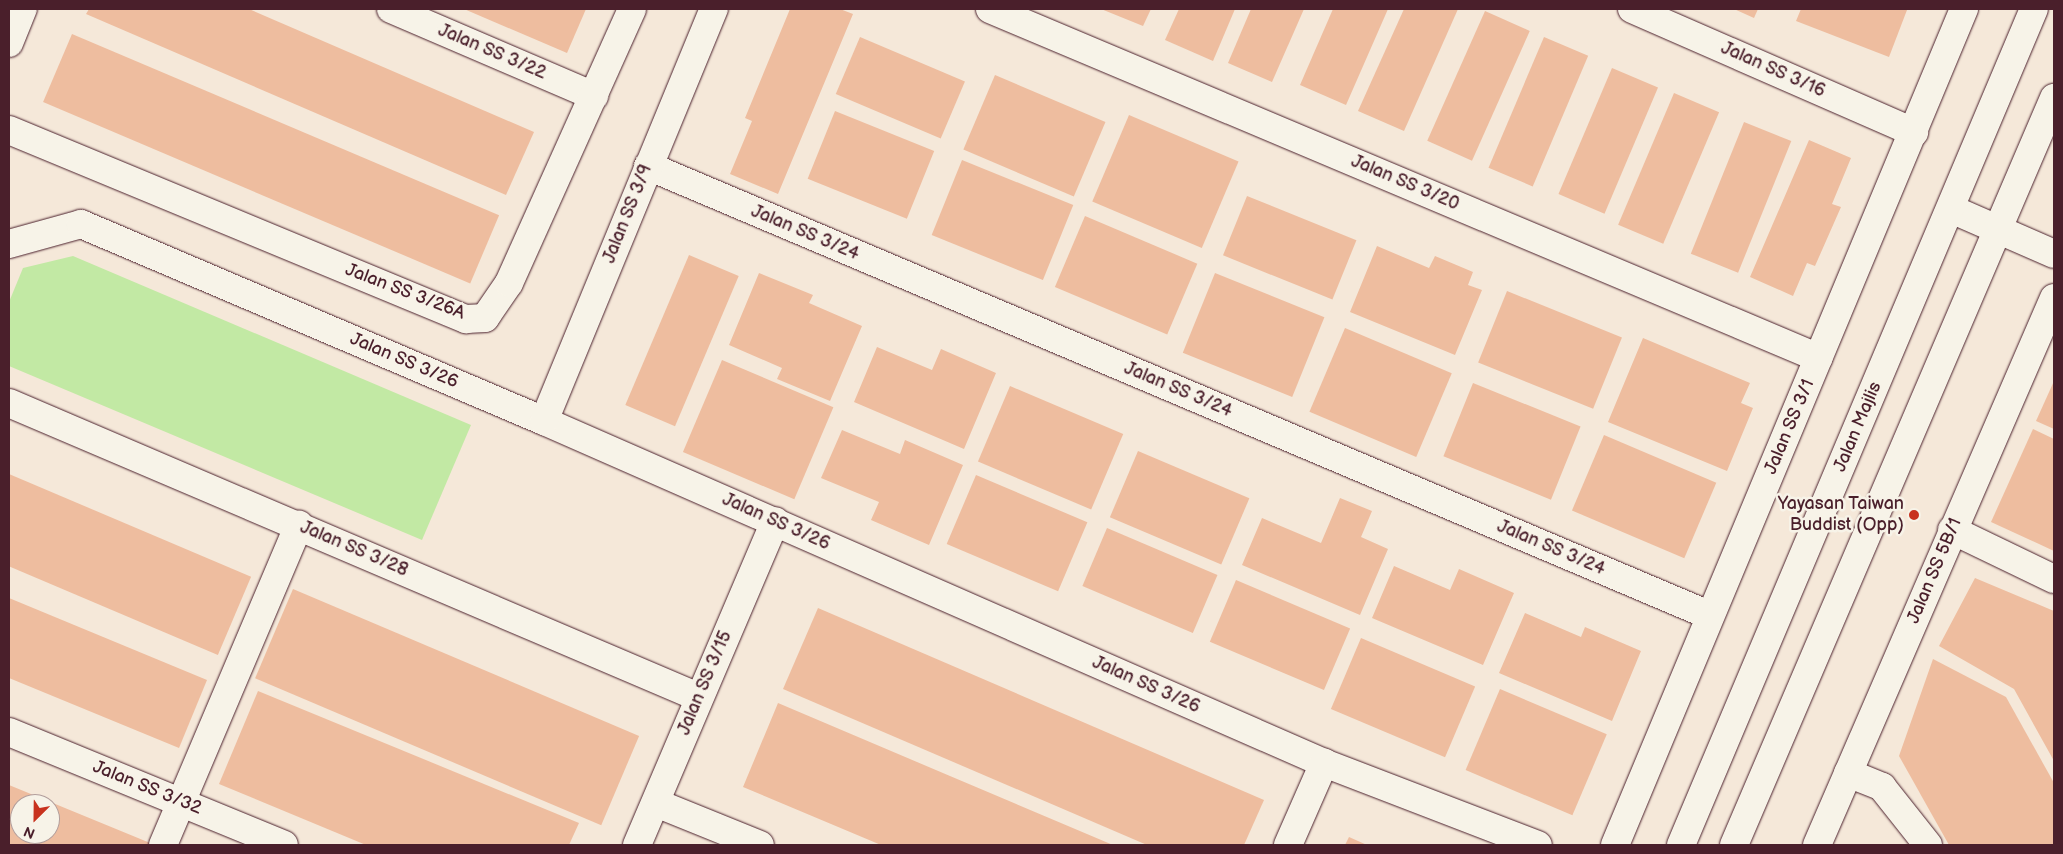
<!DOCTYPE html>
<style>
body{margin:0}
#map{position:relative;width:2063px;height:854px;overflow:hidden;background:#f5e8d9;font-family:"Balsamiq Sans",sans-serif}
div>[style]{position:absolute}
.green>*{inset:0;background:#c2e9a4}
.building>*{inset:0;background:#eebd9f;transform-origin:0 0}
.roads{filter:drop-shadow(0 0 1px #4a1f2b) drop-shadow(0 0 1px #4a1f2b)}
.minor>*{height:28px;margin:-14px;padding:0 14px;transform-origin:14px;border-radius:14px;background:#f7f3e8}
.major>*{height:28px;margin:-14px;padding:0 14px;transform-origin:14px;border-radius:14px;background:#f7f3e8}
.dots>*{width:14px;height:14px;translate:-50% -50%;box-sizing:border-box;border:2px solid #f7f3e8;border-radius:50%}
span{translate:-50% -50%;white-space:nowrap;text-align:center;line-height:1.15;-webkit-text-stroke:5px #f7f3e8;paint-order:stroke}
.street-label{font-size:18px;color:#4a1f2b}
.poi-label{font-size:18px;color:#4a1f2b}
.right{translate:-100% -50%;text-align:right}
.frame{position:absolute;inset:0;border:10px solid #4a1f2b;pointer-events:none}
.north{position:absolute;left:10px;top:794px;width:50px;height:50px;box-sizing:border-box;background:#f7f3e8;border:1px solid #b29e9c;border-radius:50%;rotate:203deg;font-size:14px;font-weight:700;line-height:20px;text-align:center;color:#4a1f2b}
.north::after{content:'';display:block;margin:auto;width:18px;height:22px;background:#c8321e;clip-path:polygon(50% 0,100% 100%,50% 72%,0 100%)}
</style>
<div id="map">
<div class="green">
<div style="clip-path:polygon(73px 256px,471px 425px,422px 540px,9px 366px,9px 302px,23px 268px)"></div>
</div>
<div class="building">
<div style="clip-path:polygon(89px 9px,249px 9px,534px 132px,506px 195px,86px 14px)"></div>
<div style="clip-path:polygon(464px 9px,586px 9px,567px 53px)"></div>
<div style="clip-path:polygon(790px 9px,840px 9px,853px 14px,778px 194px,730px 174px,752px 121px,745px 118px)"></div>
<div style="clip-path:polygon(1101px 9px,1151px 9px,1143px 26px)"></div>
<div style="clip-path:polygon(1179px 9px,1235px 9px,1213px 61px,1165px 40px)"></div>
<div style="clip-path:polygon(1251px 9px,1304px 9px,1272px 82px,1228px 63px)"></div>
<div style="clip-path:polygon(1333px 9px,1388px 9px,1346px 105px,1300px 85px)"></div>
<div style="clip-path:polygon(1404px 9px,1458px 9px,1404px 131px,1358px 111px)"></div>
<div style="clip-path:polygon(1734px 9px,1758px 9px,1754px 18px)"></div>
<div style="clip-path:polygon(1801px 9px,1904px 9px,1907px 10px,1889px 57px,1796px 21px)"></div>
<div style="left:1485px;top:11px;width:49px;height:142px;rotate:24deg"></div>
<div style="left:72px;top:34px;width:464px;height:74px;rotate:23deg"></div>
<div style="left:860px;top:37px;width:114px;height:62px;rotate:23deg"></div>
<div style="left:1544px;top:37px;width:48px;height:142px;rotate:23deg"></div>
<div style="left:1612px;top:68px;width:50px;height:137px;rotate:23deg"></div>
<div style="left:995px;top:75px;width:120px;height:81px;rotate:23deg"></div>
<div style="left:1674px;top:93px;width:49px;height:143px;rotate:23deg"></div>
<div style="left:835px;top:111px;width:107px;height:73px;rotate:22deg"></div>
<div style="left:1129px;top:115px;width:119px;height:94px;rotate:23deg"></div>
<div style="left:1744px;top:122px;width:51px;height:142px;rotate:22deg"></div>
<div style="clip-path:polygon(1809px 140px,1851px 158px,1832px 204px,1841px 207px,1815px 266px,1807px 263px,1793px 296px,1750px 277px)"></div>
<div style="left:962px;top:160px;width:120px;height:81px;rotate:22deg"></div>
<div style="left:1247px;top:196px;width:118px;height:64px;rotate:22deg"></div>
<div style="left:1085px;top:216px;width:122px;height:77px;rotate:23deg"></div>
<div style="clip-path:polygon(1377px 246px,1429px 268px,1435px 256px,1473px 272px,1468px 285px,1482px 290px,1455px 355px,1350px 312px)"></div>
<div style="left:689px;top:255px;width:54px;height:163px;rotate:23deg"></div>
<div style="clip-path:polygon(759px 273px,813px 295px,809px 303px,862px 326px,830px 401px,777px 379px,782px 368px,729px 345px)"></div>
<div style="left:1215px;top:273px;width:118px;height:86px;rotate:22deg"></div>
<div style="left:1507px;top:291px;width:124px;height:77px;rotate:22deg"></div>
<div style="left:1345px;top:328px;width:116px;height:91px;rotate:23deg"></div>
<div style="clip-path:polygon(1643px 338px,1750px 383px,1741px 403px,1753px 408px,1727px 471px,1608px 422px)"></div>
<div style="clip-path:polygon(877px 347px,932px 370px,941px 349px,996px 373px,964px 449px,854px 402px)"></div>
<div style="left:722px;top:360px;width:121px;height:100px;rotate:23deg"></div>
<div style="clip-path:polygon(2054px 381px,2054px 429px,2036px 421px)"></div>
<div style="left:1473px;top:383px;width:116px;height:79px;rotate:22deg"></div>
<div style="left:1010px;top:386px;width:123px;height:82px;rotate:23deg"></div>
<div style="clip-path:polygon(2033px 429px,2054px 439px,2054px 551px,1991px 522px)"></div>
<div style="clip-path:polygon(842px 430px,900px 454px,905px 440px,963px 465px,929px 545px,871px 520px,879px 502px,821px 478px)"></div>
<div style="left:1604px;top:435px;width:122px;height:82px;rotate:23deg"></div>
<div style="left:1138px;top:451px;width:121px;height:72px;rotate:23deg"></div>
<div style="left:9px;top:474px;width:263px;height:85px;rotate:23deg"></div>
<div style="left:976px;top:475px;width:121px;height:75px;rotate:23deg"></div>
<div style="clip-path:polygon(1340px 498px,1372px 511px,1361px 537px,1388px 549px,1360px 615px,1242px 565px,1262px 518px,1321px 543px)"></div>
<div style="left:1107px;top:528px;width:120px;height:63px;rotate:23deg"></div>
<div style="clip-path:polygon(1394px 566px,1450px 590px,1459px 569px,1514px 593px,1483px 665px,1372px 618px)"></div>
<div style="clip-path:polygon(1975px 578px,2054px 611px,2054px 761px,2014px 689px,1939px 646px)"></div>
<div style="left:1236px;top:580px;width:124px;height:67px;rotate:23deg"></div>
<div style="left:293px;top:589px;width:376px;height:97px;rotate:23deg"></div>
<div style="clip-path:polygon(9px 598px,207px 680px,179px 748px,9px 678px)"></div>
<div style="clip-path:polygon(818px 608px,1264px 800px,1244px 845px,1147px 845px,783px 689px)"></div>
<div style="clip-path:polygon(1525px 613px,1581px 637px,1585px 627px,1641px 651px,1612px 721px,1499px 673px)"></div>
<div style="left:1361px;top:638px;width:124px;height:77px;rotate:23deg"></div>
<div style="clip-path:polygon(1933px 659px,2006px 697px,2054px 783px,2054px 845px,1949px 845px,1899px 756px)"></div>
<div style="left:1500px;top:689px;width:116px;height:88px;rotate:23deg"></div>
<div style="clip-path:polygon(258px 691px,579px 823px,569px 845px,366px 845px,219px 784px)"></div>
<div style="clip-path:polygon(778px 703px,950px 776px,1113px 845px,881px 845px,743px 787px)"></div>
<div style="clip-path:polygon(evenodd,9px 785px,155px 845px,9px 845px,9px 785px,20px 804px,50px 804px,50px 834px,20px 834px,20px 804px)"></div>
<div style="clip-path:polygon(1349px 837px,1367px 845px,1345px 845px)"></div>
</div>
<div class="roads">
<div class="minor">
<div style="left:391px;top:9px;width:221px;rotate:23.2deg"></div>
<div style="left:990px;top:9px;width:899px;rotate:22.83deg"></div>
<div style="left:1632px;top:9px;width:308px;rotate:23.6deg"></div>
<div style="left:9px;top:43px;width:37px;rotate:-68deg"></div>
<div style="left:9px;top:130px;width:495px;rotate:22.5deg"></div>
<div style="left:466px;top:319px;width:19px;rotate:-3deg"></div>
<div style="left:485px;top:318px;width:42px;rotate:-55.6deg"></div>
<div style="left:509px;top:283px;width:300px;rotate:-65.8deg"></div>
<div style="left:648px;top:166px;width:1152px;rotate:22.94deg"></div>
<div style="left:1951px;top:209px;width:112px;rotate:23.6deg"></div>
<div style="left:9px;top:244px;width:75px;rotate:-15.5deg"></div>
<div style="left:81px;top:224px;width:503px;rotate:23.05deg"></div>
<div style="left:544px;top:421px;width:852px;rotate:23.68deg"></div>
<div style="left:1324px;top:763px;width:229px;rotate:21deg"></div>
<div style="left:9px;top:403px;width:749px;rotate:23.11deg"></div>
<div style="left:544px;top:421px;width:446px;rotate:-67.6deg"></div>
<div style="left:1952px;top:530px;width:113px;rotate:25.7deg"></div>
<div style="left:9px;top:732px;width:297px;rotate:22.3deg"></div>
<div style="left:1848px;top:773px;width:37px;rotate:22deg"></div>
<div style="left:1882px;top:787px;width:74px;rotate:51.6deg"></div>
<div style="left:656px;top:803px;width:112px;rotate:22deg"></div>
<div style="left:163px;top:845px;width:348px;rotate:-67deg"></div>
<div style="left:637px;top:845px;width:352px;rotate:-66.9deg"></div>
<div style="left:1288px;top:845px;width:90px;rotate:-66.3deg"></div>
<div style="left:1615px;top:845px;width:906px;rotate:-67.34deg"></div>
<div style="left:1817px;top:845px;width:596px;rotate:-66.57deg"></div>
</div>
<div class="major">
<div style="left:1681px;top:845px;width:907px;rotate:-67.11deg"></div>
<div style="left:1734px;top:845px;width:813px;rotate:-66.81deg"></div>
</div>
</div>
<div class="dots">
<div style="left:1914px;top:515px;background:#c8321e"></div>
</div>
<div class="street-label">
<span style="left:492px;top:52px;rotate:23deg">Jalan SS 3/22</span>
<span style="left:1773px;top:70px;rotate:24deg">Jalan SS 3/16</span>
<span style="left:1405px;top:183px;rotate:23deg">Jalan SS 3/20</span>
<span style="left:628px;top:214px;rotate:-68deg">Jalan SS 3/9</span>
<span style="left:805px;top:233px;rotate:23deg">Jalan SS 3/24</span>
<span style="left:405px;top:292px;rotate:21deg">Jalan SS 3/26A</span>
<span style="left:404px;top:361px;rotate:23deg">Jalan SS 3/26</span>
<span style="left:1178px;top:390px;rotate:23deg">Jalan SS 3/24</span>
<span style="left:1790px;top:427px;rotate:-67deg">Jalan SS 3/1</span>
<span style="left:1858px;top:427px;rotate:-67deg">Jalan Majlis</span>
<span style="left:776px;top:522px;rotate:24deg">Jalan SS 3/26</span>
<span style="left:1551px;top:548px;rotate:23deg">Jalan SS 3/24</span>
<span style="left:354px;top:549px;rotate:23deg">Jalan SS 3/28</span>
<span style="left:1935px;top:571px;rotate:-67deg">Jalan SS 5B/1</span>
<span style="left:705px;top:683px;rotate:-67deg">Jalan SS 3/15</span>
<span style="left:1146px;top:685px;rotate:24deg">Jalan SS 3/26</span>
<span style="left:147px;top:788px;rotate:22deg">Jalan SS 3/32</span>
</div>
<div class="poi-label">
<span class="right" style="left:1904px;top:515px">Yayasan Taiwan<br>Buddist (Opp)</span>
</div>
<div class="frame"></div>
<div class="north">N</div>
</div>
